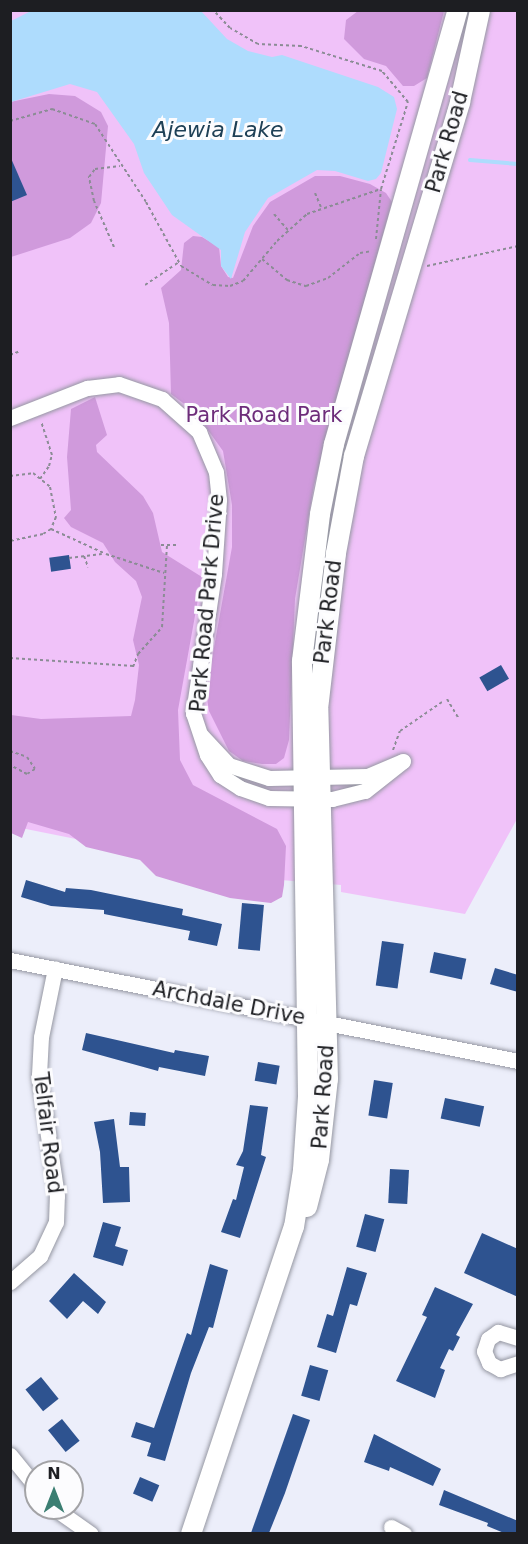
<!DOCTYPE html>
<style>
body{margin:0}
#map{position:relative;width:528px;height:1544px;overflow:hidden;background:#eceefa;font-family:"DejaVu Sans",sans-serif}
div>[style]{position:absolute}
.green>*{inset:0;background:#f0c2f9}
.forest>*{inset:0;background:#d09adc}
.water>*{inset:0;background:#aedcfd}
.stream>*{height:4px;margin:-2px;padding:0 2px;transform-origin:2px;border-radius:2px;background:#aedcfd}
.building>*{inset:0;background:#2e5390;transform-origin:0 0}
.path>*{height:2px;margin-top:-1px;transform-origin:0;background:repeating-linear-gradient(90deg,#8b8c95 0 3px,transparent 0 6px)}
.roads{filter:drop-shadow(0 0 2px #9597a2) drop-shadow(0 0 2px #9597a2)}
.minor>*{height:15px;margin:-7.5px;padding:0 7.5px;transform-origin:7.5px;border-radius:7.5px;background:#fff}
.major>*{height:20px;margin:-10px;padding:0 10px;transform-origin:10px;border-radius:10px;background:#fff}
span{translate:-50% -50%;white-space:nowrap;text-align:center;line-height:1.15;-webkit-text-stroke:6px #fcfcfe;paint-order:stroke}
.street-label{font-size:21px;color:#1d1e22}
.park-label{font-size:21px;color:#6d2c7a}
.water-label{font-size:22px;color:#1e4056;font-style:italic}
.frame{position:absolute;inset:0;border:12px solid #1d1e22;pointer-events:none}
.north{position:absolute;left:24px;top:1460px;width:60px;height:60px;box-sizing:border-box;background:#fcfcfe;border:2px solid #a3a3a6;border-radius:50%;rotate:0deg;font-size:16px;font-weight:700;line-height:24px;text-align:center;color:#1d1e22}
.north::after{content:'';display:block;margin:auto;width:21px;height:27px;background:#3b7e72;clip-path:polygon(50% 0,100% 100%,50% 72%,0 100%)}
</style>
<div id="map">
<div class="green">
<div style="clip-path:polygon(10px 11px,517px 11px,517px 819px,465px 914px,341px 892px,341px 885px,281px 880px,11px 826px)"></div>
</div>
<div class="forest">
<div style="clip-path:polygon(358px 11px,444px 11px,427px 78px,414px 86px,403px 86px,386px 66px,364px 59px,344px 39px,346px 20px)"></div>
<div style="clip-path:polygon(49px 94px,75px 96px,101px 112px,108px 126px,101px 203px,91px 223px,70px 238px,11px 257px,10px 102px)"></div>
<div style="clip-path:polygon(315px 176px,340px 176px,370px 184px,386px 193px,392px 202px,314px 485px,295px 599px,289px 740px,284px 758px,276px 764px,262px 764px,243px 761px,229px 751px,209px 711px,206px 692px,232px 547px,232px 505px,223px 451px,195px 412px,171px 394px,169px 323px,161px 288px,181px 270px,184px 243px,193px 236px,202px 237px,219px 247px,221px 266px,228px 277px,233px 278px,253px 226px,270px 202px)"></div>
<div style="clip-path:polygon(95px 397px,107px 435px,96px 445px,97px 452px,143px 496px,153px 513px,162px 552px,202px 577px,178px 710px,180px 760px,193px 785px,277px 829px,286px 846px,284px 885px,282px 897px,271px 903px,230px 898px,156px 876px,140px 860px,86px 847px,69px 834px,28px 822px,22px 838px,11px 833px,11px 715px,41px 719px,131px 716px,135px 700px,139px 665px,133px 640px,142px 597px,136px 581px,115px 562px,103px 543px,71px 527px,64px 518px,71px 510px,67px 457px,71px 409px)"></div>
</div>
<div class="water">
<div style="clip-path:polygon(31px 11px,201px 11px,227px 39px,248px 51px,272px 57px,282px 55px,378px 87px,394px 97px,397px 109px,381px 173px,376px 179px,368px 181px,335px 171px,317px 170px,268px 198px,245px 232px,231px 279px,221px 266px,221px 250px,172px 215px,144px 173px,134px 144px,97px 92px,70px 84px,11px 102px,11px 21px)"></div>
</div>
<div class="stream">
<div style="left:470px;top:160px;width:48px;rotate:4.8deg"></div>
</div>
<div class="building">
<div style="clip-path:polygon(10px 156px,27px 195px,10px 202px)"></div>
<div style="left:69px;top:555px;width:14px;height:20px;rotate:82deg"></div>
<div style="left:501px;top:665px;width:16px;height:25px;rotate:60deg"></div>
<div style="clip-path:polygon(26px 880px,65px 892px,66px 888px,91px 890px,183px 909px,182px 915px,222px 924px,217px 946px,188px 940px,190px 931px,104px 914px,104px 910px,51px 906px,21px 897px)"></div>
<div style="left:242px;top:903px;width:22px;height:46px;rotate:5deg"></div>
<div style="left:382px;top:941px;width:22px;height:45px;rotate:8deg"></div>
<div style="left:434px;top:952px;width:33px;height:21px;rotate:12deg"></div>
<div style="clip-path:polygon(495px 968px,518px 975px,518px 992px,490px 984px)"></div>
<div style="clip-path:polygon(86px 1033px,174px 1053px,175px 1050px,209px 1056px,205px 1076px,159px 1067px,158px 1071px,82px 1050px)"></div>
<div style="left:258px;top:1062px;width:22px;height:19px;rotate:10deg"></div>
<div style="left:374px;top:1080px;width:19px;height:36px;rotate:9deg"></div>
<div style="left:445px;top:1098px;width:40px;height:21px;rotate:12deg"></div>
<div style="clip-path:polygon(250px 1105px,268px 1107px,261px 1155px,266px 1157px,240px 1238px,221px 1232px,233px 1199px,236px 1200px,244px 1167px,236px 1165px,243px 1151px)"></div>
<div style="left:130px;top:1112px;width:16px;height:13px;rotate:4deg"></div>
<div style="clip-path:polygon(114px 1119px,120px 1167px,129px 1167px,130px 1202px,103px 1203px,100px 1152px,94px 1122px)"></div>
<div style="left:390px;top:1169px;width:19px;height:34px;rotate:3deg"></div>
<div style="left:365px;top:1214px;width:20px;height:34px;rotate:15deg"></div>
<div style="clip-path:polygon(103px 1222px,121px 1227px,115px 1246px,128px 1250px,123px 1266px,93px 1257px)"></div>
<div style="clip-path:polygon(482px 1233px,518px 1249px,518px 1297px,464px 1273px)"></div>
<div style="clip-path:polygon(210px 1264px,228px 1270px,213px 1328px,209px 1327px,191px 1373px,165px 1461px,147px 1456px,151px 1443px,131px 1437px,136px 1422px,154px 1428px,187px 1333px,191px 1335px)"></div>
<div style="clip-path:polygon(347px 1267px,367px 1273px,357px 1306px,350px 1304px,336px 1353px,317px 1347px,327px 1314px,333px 1316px)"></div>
<div style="clip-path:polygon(74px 1273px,106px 1302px,98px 1314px,83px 1301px,67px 1319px,49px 1301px)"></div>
<div style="clip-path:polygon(435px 1287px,473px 1304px,456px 1335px,460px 1337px,453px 1351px,449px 1349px,440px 1368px,445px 1370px,435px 1398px,396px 1381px,427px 1317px,422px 1315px)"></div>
<div style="left:310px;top:1365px;width:19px;height:32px;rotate:16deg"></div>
<div style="left:41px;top:1377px;width:28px;height:20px;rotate:51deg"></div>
<div style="clip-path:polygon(293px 1414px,310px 1420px,285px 1493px,269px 1533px,251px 1533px)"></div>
<div style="left:62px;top:1419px;width:28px;height:18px;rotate:51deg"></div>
<div style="clip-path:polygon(374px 1434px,441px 1469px,433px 1486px,390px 1467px,389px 1471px,364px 1462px)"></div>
<div style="left:140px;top:1477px;width:21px;height:18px;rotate:23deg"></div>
<div style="clip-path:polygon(444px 1490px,518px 1521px,518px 1533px,504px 1533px,487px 1526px,488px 1523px,439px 1505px)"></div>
</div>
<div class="path">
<div style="left:10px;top:121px;width:44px;rotate:-15.9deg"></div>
<div style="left:52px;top:109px;width:46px;rotate:19.2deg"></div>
<div style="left:95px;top:124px;width:93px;rotate:56.8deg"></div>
<div style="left:146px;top:202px;width:73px;rotate:61.3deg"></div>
<div style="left:181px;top:266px;width:37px;rotate:31deg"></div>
<div style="left:213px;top:285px;width:17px;rotate:3deg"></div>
<div style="left:230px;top:286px;width:14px;rotate:-21deg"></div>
<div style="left:243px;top:281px;width:52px;rotate:-49.6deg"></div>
<div style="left:277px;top:241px;width:40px;rotate:-42deg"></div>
<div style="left:307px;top:214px;width:78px;rotate:-18.7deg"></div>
<div style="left:381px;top:189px;width:91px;rotate:-72.8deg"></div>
<div style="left:408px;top:102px;width:40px;rotate:-130deg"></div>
<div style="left:382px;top:71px;width:85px;rotate:-162.8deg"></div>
<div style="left:301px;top:46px;width:43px;rotate:-177.3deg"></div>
<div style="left:258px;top:44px;width:32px;rotate:-150deg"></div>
<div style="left:230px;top:28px;width:25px;rotate:-133deg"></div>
<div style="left:315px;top:193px;width:15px;rotate:67deg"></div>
<div style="left:274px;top:214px;width:21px;rotate:49deg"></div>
<div style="left:376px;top:239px;width:50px;rotate:-84.3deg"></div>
<div style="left:114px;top:247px;width:50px;rotate:-113.5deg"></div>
<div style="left:94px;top:201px;width:25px;rotate:-102deg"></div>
<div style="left:89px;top:177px;width:10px;rotate:-53deg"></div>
<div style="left:95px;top:169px;width:25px;rotate:-7deg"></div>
<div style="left:262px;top:259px;width:33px;rotate:40deg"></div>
<div style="left:287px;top:280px;width:20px;rotate:18deg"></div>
<div style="left:306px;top:286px;width:23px;rotate:-20deg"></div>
<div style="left:328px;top:278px;width:41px;rotate:-38deg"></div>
<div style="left:360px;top:253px;width:12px;rotate:-9deg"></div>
<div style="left:427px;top:266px;width:93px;rotate:-12.4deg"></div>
<div style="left:145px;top:285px;width:41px;rotate:-34.1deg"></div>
<div style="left:10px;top:355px;width:9px;rotate:-21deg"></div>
<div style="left:10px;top:476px;width:23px;rotate:-7deg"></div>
<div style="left:33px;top:473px;width:22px;rotate:39deg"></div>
<div style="left:50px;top:487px;width:31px;rotate:79deg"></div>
<div style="left:56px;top:517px;width:13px;rotate:113deg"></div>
<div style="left:51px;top:529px;width:9px;rotate:148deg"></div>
<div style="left:43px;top:534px;width:34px;rotate:168deg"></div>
<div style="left:40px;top:479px;width:16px;rotate:-55deg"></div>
<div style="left:49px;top:466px;width:11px;rotate:-75deg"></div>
<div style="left:52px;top:455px;width:35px;rotate:-108deg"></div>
<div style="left:51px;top:529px;width:60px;rotate:24.4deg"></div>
<div style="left:106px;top:554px;width:61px;rotate:18.1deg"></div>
<div style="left:161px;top:545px;width:16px"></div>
<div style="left:84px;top:556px;width:12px;rotate:70deg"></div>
<div style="left:69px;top:558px;width:33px;rotate:-7deg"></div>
<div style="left:10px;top:658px;width:124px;rotate:3.7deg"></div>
<div style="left:133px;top:667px;width:14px;rotate:-69deg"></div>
<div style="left:138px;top:654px;width:36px;rotate:-48deg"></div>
<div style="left:162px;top:627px;width:82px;rotate:-86.5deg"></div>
<div style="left:447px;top:699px;width:23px;rotate:59deg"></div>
<div style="left:393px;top:750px;width:20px;rotate:-70deg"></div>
<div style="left:400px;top:731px;width:51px;rotate:-34.6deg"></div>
<div style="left:10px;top:751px;width:18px;rotate:19deg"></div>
<div style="left:27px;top:757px;width:14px;rotate:56deg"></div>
<div style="left:35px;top:769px;width:9px;rotate:148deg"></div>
<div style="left:27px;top:774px;width:19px;rotate:-152deg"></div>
</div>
<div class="roads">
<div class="minor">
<div style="left:10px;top:418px;width:83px;rotate:-21.3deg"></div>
<div style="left:87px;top:388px;width:32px;rotate:-7deg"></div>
<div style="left:119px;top:384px;width:46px;rotate:19.2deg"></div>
<div style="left:162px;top:399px;width:50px;rotate:41.7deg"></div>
<div style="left:199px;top:432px;width:43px;rotate:67deg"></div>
<div style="left:216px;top:472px;width:28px;rotate:84deg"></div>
<div style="left:219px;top:500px;width:74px;rotate:93.9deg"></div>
<div style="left:214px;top:574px;width:141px;rotate:98.6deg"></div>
<div style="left:193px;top:713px;width:44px;rotate:71.6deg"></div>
<div style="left:207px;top:755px;width:24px;rotate:57deg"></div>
<div style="left:220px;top:775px;width:24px;rotate:33deg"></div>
<div style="left:240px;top:788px;width:31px;rotate:19deg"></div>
<div style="left:269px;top:798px;width:63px;rotate:0.9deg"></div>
<div style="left:332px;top:799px;width:34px;rotate:-14deg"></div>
<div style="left:365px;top:791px;width:48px;rotate:-38.3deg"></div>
<div style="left:403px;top:761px;width:39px;rotate:157deg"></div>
<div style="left:367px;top:776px;width:98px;rotate:178.8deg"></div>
<div style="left:269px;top:778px;width:42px;rotate:-162deg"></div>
<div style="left:229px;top:765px;width:41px;rotate:-133deg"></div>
<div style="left:10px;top:960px;width:518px;rotate:11.24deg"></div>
<div style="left:10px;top:1282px;width:40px;rotate:-41deg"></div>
<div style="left:40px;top:1256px;width:38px;rotate:-65deg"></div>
<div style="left:56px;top:1222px;width:26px;rotate:-88deg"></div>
<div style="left:57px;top:1196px;width:122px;rotate:-98.5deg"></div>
<div style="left:39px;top:1075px;width:38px;rotate:-87deg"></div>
<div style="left:41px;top:1037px;width:70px;rotate:-78.5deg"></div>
<div style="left:518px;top:1338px;width:21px;rotate:-163deg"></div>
<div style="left:498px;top:1332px;width:12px;rotate:145deg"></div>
<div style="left:488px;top:1339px;width:13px;rotate:108deg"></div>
<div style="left:484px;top:1351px;width:13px;rotate:67deg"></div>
<div style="left:489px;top:1363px;width:13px;rotate:29deg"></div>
<div style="left:500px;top:1369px;width:19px;rotate:-18deg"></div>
<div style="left:10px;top:1455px;width:41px;rotate:50.9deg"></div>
<div style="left:54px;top:1508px;width:45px;rotate:35.1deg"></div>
<div style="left:391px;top:1527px;width:15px;rotate:28deg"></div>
</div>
<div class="major">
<div style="left:307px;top:1207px;width:49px;rotate:-75.7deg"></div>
<div style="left:319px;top:1160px;width:81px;rotate:-83.7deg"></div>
<div style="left:328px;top:1079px;width:370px;rotate:-91.5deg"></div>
<div style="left:318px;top:709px;width:157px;rotate:-83.4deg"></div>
<div style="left:336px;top:553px;width:99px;rotate:-79.5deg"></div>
<div style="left:354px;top:456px;width:370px;rotate:-73.3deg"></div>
<div style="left:460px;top:102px;width:94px;rotate:-77.7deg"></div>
<div style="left:191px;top:1534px;width:324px;rotate:-71.5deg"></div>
<div style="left:294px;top:1227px;width:58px;rotate:-81deg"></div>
<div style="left:303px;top:1170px;width:74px;rotate:-86.1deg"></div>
<div style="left:308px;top:1096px;width:435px;rotate:-90.8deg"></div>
<div style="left:302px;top:661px;width:148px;rotate:-83deg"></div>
<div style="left:320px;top:514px;width:71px;rotate:-78.7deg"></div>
<div style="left:334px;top:444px;width:451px;rotate:-74.1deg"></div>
</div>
</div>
<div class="street-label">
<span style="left:447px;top:142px;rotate:-74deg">Park Road</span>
<span style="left:207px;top:603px;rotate:-85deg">Park Road Park Drive</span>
<span style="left:328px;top:612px;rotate:-83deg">Park Road</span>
<span style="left:229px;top:1003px;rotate:11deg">Archdale Drive</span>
<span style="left:323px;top:1097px;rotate:-86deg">Park Road</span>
<span style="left:48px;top:1133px;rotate:83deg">Telfair Road</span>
</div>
<div class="park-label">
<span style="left:264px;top:415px">Park Road Park</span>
</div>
<div class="water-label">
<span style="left:218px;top:130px">Ajewia Lake</span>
</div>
<div class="frame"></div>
<div class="north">N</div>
</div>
